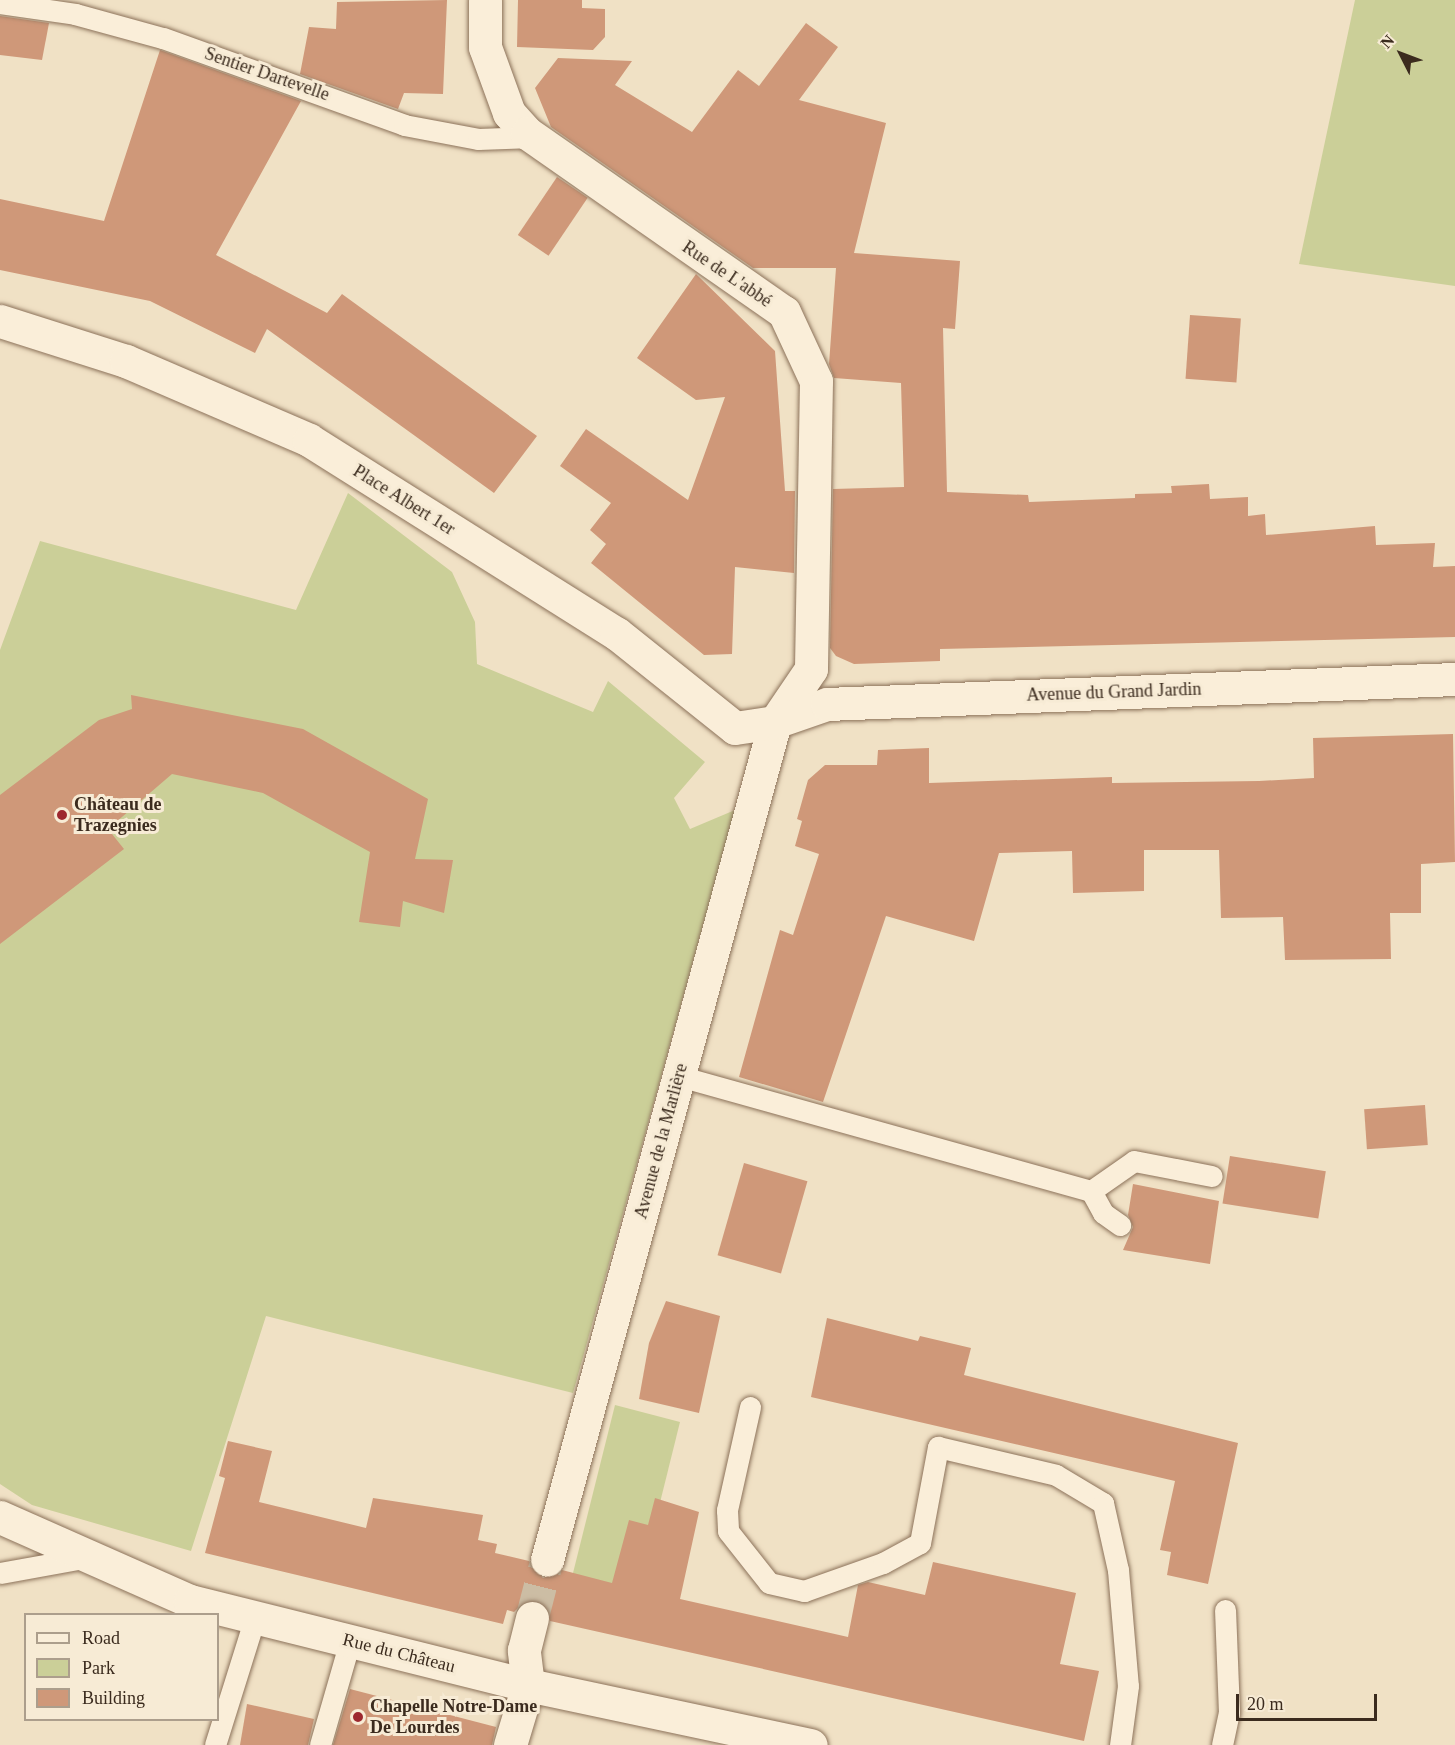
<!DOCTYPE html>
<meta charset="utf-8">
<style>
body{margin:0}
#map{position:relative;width:1455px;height:1745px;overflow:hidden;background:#f0e1c5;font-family:"Times New Roman",serif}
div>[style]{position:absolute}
.green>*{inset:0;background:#cbcf98}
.building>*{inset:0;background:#cf9879;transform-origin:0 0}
.street-tunnel>*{height:33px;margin-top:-16.5px;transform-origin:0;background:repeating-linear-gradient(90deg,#ccbda4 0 33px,transparent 0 49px)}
.roads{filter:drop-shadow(0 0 2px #8c725a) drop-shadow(0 0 2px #8c725a)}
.lane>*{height:21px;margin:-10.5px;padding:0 10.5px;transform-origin:10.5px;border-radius:10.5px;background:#faeed9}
.street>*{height:33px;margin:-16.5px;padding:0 16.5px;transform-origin:16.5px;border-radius:16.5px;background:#faeed9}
.dots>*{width:16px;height:16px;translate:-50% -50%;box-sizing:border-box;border:3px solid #f7ebd5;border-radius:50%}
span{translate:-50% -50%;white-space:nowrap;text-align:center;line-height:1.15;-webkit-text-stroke:6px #f7ebd5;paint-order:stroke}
.street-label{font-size:18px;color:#3b2b1e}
.poi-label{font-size:18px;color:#3b2b1e;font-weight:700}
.left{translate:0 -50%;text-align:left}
.legend{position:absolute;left:24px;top:1613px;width:195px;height:108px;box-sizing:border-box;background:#f7ebd5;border:2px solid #ac9e8c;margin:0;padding:8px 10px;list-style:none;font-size:18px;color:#3b2b1e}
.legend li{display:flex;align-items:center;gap:12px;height:30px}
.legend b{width:30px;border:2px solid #ac9e8c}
.north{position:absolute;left:1371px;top:24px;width:60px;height:60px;-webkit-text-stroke:4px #f7ebd5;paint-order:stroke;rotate:312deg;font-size:16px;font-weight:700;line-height:24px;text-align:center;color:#3b2b1e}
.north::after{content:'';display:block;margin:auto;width:21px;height:27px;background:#3b2b1e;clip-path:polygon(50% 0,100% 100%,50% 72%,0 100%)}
.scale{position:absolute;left:1236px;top:1694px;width:141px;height:27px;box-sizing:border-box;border:3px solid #3b2b1e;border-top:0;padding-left:8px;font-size:18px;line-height:21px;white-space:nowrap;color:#3b2b1e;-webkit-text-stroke:4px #f7ebd5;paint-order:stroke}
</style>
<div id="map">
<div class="green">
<div style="clip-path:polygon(1355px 0,1455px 0,1455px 286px,1299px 264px)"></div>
<div style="clip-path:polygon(348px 493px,452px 572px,475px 622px,477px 664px,593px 712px,608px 681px,705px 762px,674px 798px,690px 829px,735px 810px,573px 1393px,266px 1316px,191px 1551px,32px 1505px,0 1484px,0 650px,40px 541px,296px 610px)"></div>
<div style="clip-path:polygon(615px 1405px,680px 1422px,650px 1543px,618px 1587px,572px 1577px)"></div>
</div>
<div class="building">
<div style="clip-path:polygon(447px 0,443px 94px,404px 93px,398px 109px,300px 74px,309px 27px,336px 29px,337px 2px)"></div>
<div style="clip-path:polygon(518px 0,582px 0,582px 8px,605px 9px,605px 37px,593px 50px,517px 47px)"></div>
<div style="clip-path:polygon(0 16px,49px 23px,42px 60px,0 55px)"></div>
<div style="clip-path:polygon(806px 23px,838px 47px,799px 100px,886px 123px,854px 253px,960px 261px,955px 329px,943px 328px,947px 492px,1028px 495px,1029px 502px,1135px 498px,1135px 494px,1172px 493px,1171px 486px,1209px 484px,1210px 499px,1248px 497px,1248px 516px,1265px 514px,1266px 535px,1375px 526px,1376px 545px,1435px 543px,1433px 567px,1455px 566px,1455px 637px,940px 649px,940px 661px,854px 664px,836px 656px,830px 648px,833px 489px,904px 487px,901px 383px,834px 378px,829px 364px,836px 268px,753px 268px,551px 127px,535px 88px,558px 58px,632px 61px,615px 85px,692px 132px,738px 70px,759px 86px)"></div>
<div style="clip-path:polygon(160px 50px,301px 101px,216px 255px,327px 313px,342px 294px,537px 436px,494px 493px,267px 329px,255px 353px,150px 301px,0 270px,0 199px,104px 221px)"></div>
<div style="left:557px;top:177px;width:37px;height:70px;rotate:34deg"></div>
<div style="clip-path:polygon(696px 274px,775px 351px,785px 491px,795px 491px,794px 573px,735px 567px,732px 654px,704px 655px,591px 563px,606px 544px,590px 530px,611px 503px,560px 466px,586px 429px,688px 500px,725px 397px,696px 400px,637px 358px)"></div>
<div style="left:1190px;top:315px;width:51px;height:64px;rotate:4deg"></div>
<div style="clip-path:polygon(131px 695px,303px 729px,428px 799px,415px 859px,453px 860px,444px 913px,403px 901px,400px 927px,359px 922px,370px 852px,263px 793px,172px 774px,108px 829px,124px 849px,0 944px,0 795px,99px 720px,132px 709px)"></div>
<div style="clip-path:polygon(1453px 734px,1455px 862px,1421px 864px,1421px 913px,1390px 913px,1391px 959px,1285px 960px,1283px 917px,1221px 918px,1219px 850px,1144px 850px,1144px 891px,1073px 893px,1072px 851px,999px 853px,974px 941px,886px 916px,823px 1102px,739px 1077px,780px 930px,793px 935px,819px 854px,795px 846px,802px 821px,797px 819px,808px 780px,825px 765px,877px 765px,878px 750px,929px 748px,929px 783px,1112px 777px,1112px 783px,1259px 781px,1314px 778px,1313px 738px)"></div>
<div style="left:1425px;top:1105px;width:40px;height:61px;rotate:86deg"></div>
<div style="left:1230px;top:1156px;width:97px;height:48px;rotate:9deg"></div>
<div style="left:744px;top:1163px;width:66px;height:96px;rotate:16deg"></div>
<div style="clip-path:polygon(1133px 1184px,1219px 1201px,1210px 1264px,1123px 1250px,1133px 1227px,1128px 1215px)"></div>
<div style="clip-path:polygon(666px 1301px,720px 1316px,699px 1413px,639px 1399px,649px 1343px)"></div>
<div style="clip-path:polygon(827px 1318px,918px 1341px,920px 1336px,971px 1348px,964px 1375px,1238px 1443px,1208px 1584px,1167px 1575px,1171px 1552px,1160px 1550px,1175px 1481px,811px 1397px)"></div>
<div style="clip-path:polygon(228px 1441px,272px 1451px,259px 1502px,366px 1528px,373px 1498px,483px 1515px,478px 1540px,497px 1544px,495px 1553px,529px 1561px,543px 1578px,562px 1570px,612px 1583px,629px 1520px,648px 1525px,655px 1498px,699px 1512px,680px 1599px,848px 1637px,858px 1585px,868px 1582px,925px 1595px,933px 1562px,1076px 1593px,1060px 1664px,1099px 1671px,1084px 1741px,550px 1621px,545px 1605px,536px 1600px,526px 1600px,514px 1612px,507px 1610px,503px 1624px,205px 1553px,225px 1478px,219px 1476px)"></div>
<div style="clip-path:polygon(350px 1689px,496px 1727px,492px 1745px,333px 1745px)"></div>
<div style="clip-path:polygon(247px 1704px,314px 1719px,308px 1745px,240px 1745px)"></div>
</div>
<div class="street-tunnel">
<div style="left:532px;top:1618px;width:60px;rotate:-75.5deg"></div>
</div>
<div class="roads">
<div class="lane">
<div style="left:0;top:3px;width:76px;rotate:8.3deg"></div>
<div style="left:75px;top:14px;width:91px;rotate:15.3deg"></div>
<div style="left:163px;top:38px;width:256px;rotate:19.8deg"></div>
<div style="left:404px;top:125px;width:75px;rotate:10.7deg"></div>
<div style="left:478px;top:139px;width:55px;rotate:-2.1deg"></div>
<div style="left:679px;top:1076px;width:428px;rotate:15.6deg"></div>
<div style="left:1091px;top:1191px;width:52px;rotate:-34.9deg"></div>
<div style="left:1134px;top:1161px;width:79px;rotate:10.9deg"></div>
<div style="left:1091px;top:1191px;width:25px;rotate:61deg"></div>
<div style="left:1103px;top:1213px;width:21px;rotate:35deg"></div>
<div style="left:750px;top:1407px;width:106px;rotate:102.6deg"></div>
<div style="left:727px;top:1510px;width:21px;rotate:87deg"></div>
<div style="left:728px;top:1531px;width:66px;rotate:51.7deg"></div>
<div style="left:769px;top:1583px;width:36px;rotate:13deg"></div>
<div style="left:804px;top:1591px;width:84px;rotate:-19.5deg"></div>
<div style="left:883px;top:1563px;width:42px;rotate:-28.4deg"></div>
<div style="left:920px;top:1543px;width:98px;rotate:-79.4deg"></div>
<div style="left:938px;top:1447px;width:121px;rotate:13.3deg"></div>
<div style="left:1056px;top:1475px;width:55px;rotate:30.8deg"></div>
<div style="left:1103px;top:1503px;width:69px;rotate:77.4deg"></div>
<div style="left:1118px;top:1570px;width:116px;rotate:85.1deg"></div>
<div style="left:1128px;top:1686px;width:60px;rotate:97.7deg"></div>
<div style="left:0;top:1573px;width:84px;rotate:-10.2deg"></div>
<div style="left:215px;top:1745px;width:134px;rotate:-72.6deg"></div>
<div style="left:320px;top:1745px;width:108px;rotate:-73.9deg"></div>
<div style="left:1222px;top:1745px;width:33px;rotate:-78deg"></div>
<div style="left:1229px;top:1713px;width:103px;rotate:-92.2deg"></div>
</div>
<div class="street">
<div style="left:485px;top:0;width:47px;rotate:90deg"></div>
<div style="left:485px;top:47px;width:70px;rotate:70deg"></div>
<div style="left:509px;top:113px;width:27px;rotate:48deg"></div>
<div style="left:527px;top:133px;width:313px;rotate:34.9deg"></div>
<div style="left:784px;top:312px;width:76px;rotate:65.1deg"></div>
<div style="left:816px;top:381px;width:288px;rotate:91deg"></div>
<div style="left:811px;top:669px;width:64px;rotate:124.2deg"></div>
<div style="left:775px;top:722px;width:868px;rotate:105.22deg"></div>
<div style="left:0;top:321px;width:132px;rotate:17.6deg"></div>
<div style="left:126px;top:361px;width:199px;rotate:23.3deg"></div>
<div style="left:309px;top:440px;width:363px;rotate:32.2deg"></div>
<div style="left:616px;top:633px;width:152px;rotate:38.6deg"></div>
<div style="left:735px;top:728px;width:40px;rotate:-8.5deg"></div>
<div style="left:775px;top:722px;width:55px;rotate:-19.1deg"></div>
<div style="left:827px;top:704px;width:628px;rotate:-2.28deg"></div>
<div style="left:0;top:1517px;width:208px;rotate:23.9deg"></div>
<div style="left:190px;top:1601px;width:348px;rotate:14deg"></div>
<div style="left:528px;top:1685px;width:289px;rotate:12deg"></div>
<div style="left:510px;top:1745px;width:63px;rotate:-73.3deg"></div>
<div style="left:528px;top:1685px;width:35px;rotate:-97deg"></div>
<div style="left:524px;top:1650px;width:33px;rotate:-76deg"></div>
</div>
</div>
<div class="dots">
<div style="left:62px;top:815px;background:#9d282f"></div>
<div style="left:358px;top:1717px;background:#9d282f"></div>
</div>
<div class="street-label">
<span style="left:267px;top:74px;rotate:19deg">Sentier Dartevelle</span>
<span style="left:727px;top:274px;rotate:34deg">Rue de L'abbé</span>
<span style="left:404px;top:500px;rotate:32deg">Place Albert 1er</span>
<span style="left:1114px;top:692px;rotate:-2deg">Avenue du Grand Jardin</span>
<span style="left:661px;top:1141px;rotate:-75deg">Avenue de la Marlière</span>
<span style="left:399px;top:1653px;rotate:14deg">Rue du Château</span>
</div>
<div class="poi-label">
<span class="left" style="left:74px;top:815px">Château de<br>Trazegnies</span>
<span class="left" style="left:370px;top:1717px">Chapelle Notre-Dame<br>De Lourdes</span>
</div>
<ul class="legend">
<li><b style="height:8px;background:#faeed9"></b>Road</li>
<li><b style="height:16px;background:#cbcf98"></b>Park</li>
<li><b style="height:16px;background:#cf9879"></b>Building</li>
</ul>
<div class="north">N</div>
<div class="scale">20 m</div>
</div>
